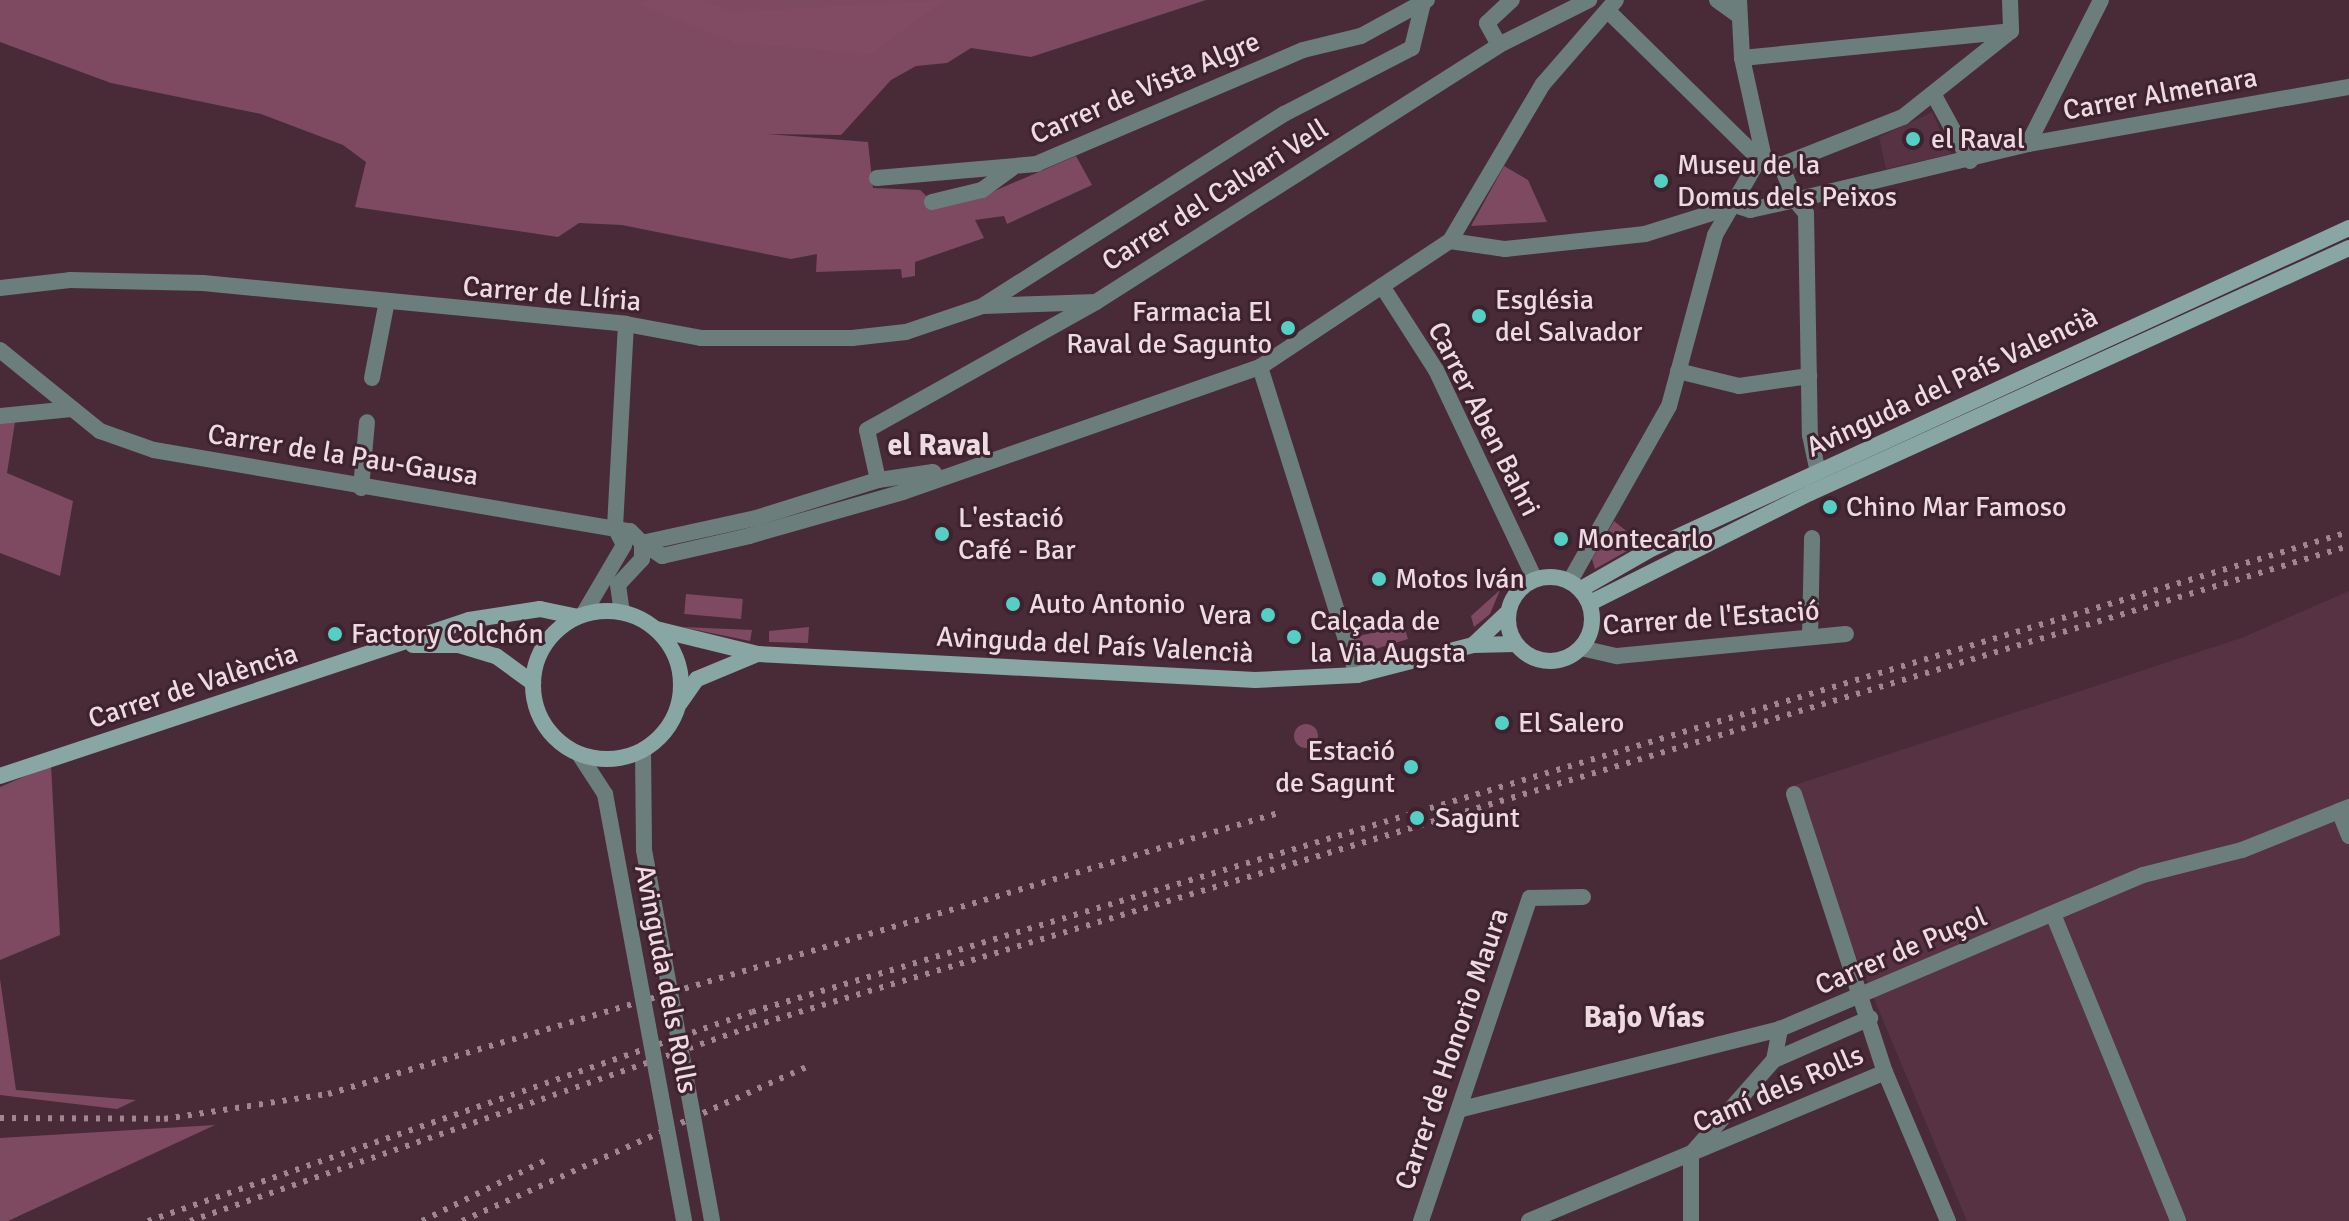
<!DOCTYPE html>
<meta charset="utf-8">
<style>
body{margin:0}
#map{position:relative;width:2349px;height:1221px;overflow:hidden;background:#492b38;font-family:Signika,sans-serif}
div>[style]{position:absolute}
.built>*{inset:0;background:#573242}
.green>*{inset:0;background:#7e4a61;transform-origin:0 0}
.round{border-radius:50%}
.forest>*{inset:0;background:#814c63}
.minor>*{height:16px;margin:-8px;padding:0 8px;transform-origin:8px;border-radius:8px;background:#6b7e7c}
.tertiary>*{height:16px;margin:-8px;padding:0 8px;transform-origin:8px;border-radius:8px;background:#6b7e7c}
.secondary>*{height:16px;margin:-8px;padding:0 8px;transform-origin:8px;border-radius:8px;background:#88a6a3}
.secondary>.ring{margin:-8px;padding:0;box-sizing:content-box;background:none;border:16px solid #88a6a3;border-radius:50%}
.rail>*{height:6px;margin-top:-3px;transform-origin:0;background:repeating-linear-gradient(90deg,#9f8690 0 4px,transparent 0 12px)}
.tertiary-bridge>*{height:16px;margin:-8px;padding:0 8px;transform-origin:8px;border-radius:8px;background:#6b7e7c}
.dots>*{width:22px;height:22px;translate:-50% -50%;box-sizing:border-box;border:4px solid #3e222e;border-radius:50%}
span{translate:-50% -50%;white-space:nowrap;text-align:center;line-height:1.15;-webkit-text-stroke:6px #3e222e;paint-order:stroke}
.street-label{font-size:28px;color:#eedae1}
.poi-label{font-size:28px;color:#eedae1}
.left{translate:0 -50%;text-align:left}
.right{translate:-100% -50%;text-align:right}
.neighbourhood-label{font-size:30px;color:#eedae1;font-weight:700}
</style>
<div id="map">
<div class="built">
<div style="clip-path:polygon(1932px 112px,1951px 154px,1886px 169px,1879px 137px)"></div>
<div style="clip-path:polygon(2349px 591px,2349px 1221px,1967px 1221px,1786px 788px,2244px 637px)"></div>
</div>
<div class="green">
<div style="clip-path:polygon(0 0,1206px 0,1031px 57px,971px 48px,947px 63px,916px 66px,891px 80px,841px 135px,767px 134px,868px 142px,873px 188px,920px 190px,935px 204px,978px 198px,1076px 156px,1092px 185px,1007px 224px,1004px 216px,975px 220px,984px 238px,915px 262px,915px 276px,902px 278px,901px 269px,816px 272px,817px 254px,791px 259px,622px 225px,579px 223px,558px 237px,355px 207px,366px 162px,343px 145px,261px 114px,111px 83px,0 42px)"></div>
<div style="clip-path:polygon(1504px 166px,1528px 180px,1547px 222px,1471px 226px)"></div>
<div style="clip-path:polygon(0 421px,15px 422px,7px 473px,73px 501px,60px 576px,0 553px)"></div>
<div style="clip-path:polygon(1614px 521px,1641px 543px,1595px 569px,1592px 559px)"></div>
<div style="clip-path:polygon(1500px 590px,1490px 614px,1474px 627px,1471px 616px)"></div>
<div style="left:686px;top:594px;width:57px;height:20px;rotate:5deg"></div>
<div style="clip-path:polygon(1404px 626px,1408px 639px,1359px 654px,1354px 637px)"></div>
<div style="clip-path:polygon(682px 627px,752px 630px,750px 641px)"></div>
<div style="clip-path:polygon(809px 627px,808px 643px,769px 642px,769px 631px)"></div>
<div class="round" style="left:1294px;top:724px;width:24px;height:24px"></div>
<div style="clip-path:polygon(51px 765px,60px 935px,0 960px,0 787px)"></div>
<div style="clip-path:polygon(0 979px,16px 1090px,136px 1100px,117px 1109px,0 1095px)"></div>
<div style="clip-path:polygon(215px 1125px,8px 1221px,0 1221px,0 1138px)"></div>
</div>
<div class="forest">
<div style="clip-path:polygon(647px 0,700px 0,733px 12px,944px 0,871px 54px,736px 43px,639px 4px)"></div>
</div>
<div class="minor">
<div style="left:1717px;top:0;width:27px;rotate:36deg"></div>
<div style="left:1739px;top:0;width:58px;rotate:87deg"></div>
<div style="left:1742px;top:58px;width:102px;rotate:77.6deg"></div>
<div style="left:2010px;top:0;width:31px;rotate:88deg"></div>
<div style="left:1608px;top:11px;width:211px;rotate:44.4deg"></div>
<div style="left:1499px;top:45px;width:25px;rotate:-119deg"></div>
<div style="left:1487px;top:23px;width:34px;rotate:-43deg"></div>
<div style="left:1742px;top:58px;width:270px;rotate:-5.7deg"></div>
<div style="left:1935px;top:97px;width:73px;rotate:61.3deg"></div>
<div style="left:2028px;top:144px;width:161px;rotate:-63.1deg"></div>
<div style="left:1781px;top:165px;width:131px;rotate:-21.5deg"></div>
<div style="left:1903px;top:117px;width:138px;rotate:-38.5deg"></div>
<div style="left:877px;top:178px;width:160px;rotate:-5deg"></div>
<div style="left:1036px;top:164px;width:290px;rotate:-23.1deg"></div>
<div style="left:1303px;top:50px;width:60px;rotate:-13.6deg"></div>
<div style="left:1361px;top:36px;width:75px;rotate:-28.6deg"></div>
<div style="left:1795px;top:200px;width:240px;rotate:-13.5deg"></div>
<div style="left:2028px;top:144px;width:326px;rotate:-10.1deg"></div>
<div style="left:1795px;top:200px;width:17px;rotate:50deg"></div>
<div style="left:1806px;top:213px;width:222px;rotate:89deg"></div>
<div style="left:1810px;top:435px;width:38px;rotate:78deg"></div>
<div style="left:932px;top:202px;width:51px;rotate:-13.5deg"></div>
<div style="left:982px;top:190px;width:37px;rotate:-36deg"></div>
<div style="left:1450px;top:241px;width:56px;rotate:8.3deg"></div>
<div style="left:1505px;top:249px;width:141px;rotate:-6.1deg"></div>
<div style="left:1645px;top:234px;width:93px;rotate:-17.5deg"></div>
<div style="left:1382px;top:286px;width:100px;rotate:57.3deg"></div>
<div style="left:1436px;top:370px;width:231px;rotate:64.7deg"></div>
<div style="left:0;top:288px;width:70px;rotate:-6.5deg"></div>
<div style="left:70px;top:280px;width:133px;rotate:1.3deg"></div>
<div style="left:203px;top:283px;width:425px;rotate:5.5deg"></div>
<div style="left:626px;top:324px;width:76px;rotate:10.6deg"></div>
<div style="left:701px;top:338px;width:151px"></div>
<div style="left:852px;top:338px;width:54px;rotate:-6.3deg"></div>
<div style="left:906px;top:332px;width:81px;rotate:-18.7deg"></div>
<div style="left:983px;top:306px;width:113px;rotate:-2deg"></div>
<div style="left:984px;top:305px;width:356px;rotate:-32.5deg"></div>
<div style="left:1284px;top:114px;width:144px;rotate:-27.3deg"></div>
<div style="left:1412px;top:48px;width:46px;rotate:-76.3deg"></div>
<div style="left:0;top:350px;width:129px;rotate:39deg"></div>
<div style="left:100px;top:431px;width:57px;rotate:19.4deg"></div>
<div style="left:154px;top:450px;width:483px;rotate:9.7deg"></div>
<div style="left:630px;top:531px;width:17px;rotate:45deg"></div>
<div style="left:642px;top:543px;width:16px;rotate:90deg"></div>
<div style="left:642px;top:559px;width:35px;rotate:133deg"></div>
<div style="left:618px;top:585px;width:27px;rotate:82deg"></div>
<div style="left:1260px;top:367px;width:323px;rotate:72.5deg"></div>
<div style="left:1678px;top:371px;width:63px;rotate:13.8deg"></div>
<div style="left:1739px;top:386px;width:71px;rotate:-8.1deg"></div>
<div style="left:372px;top:378px;width:73px;rotate:-79deg"></div>
<div style="left:0;top:416px;width:72px;rotate:-5.6deg"></div>
<div style="left:937px;top:477px;width:6px;rotate:-129deg"></div>
<div style="left:933px;top:472px;width:56px;rotate:171.7deg"></div>
<div style="left:878px;top:480px;width:128px;rotate:162.7deg"></div>
<div style="left:756px;top:518px;width:117px;rotate:167.6deg"></div>
<div style="left:642px;top:543px;width:24px;rotate:33deg"></div>
<div style="left:662px;top:556px;width:89px;rotate:-12.9deg"></div>
<div style="left:749px;top:536px;width:160px;rotate:-15.9deg"></div>
<div style="left:903px;top:492px;width:378px;rotate:-19.3deg"></div>
<div style="left:1260px;top:367px;width:228px;rotate:-33.6deg"></div>
<div style="left:1450px;top:241px;width:182px;rotate:-59.4deg"></div>
<div style="left:1543px;top:84px;width:111px;rotate:-49deg"></div>
<div style="left:878px;top:480px;width:51px;rotate:-102.4deg"></div>
<div style="left:867px;top:430px;width:262px;rotate:-29.2deg"></div>
<div style="left:1096px;top:302px;width:478px;rotate:-32.5deg"></div>
<div style="left:1499px;top:45px;width:101px;rotate:-26.6deg"></div>
<div style="left:361px;top:488px;width:66px;rotate:-84.8deg"></div>
<div style="left:1570px;top:581px;width:201px;rotate:-60.5deg"></div>
<div style="left:1669px;top:406px;width:177px;rotate:-74.9deg"></div>
<div style="left:1715px;top:235px;width:88px;rotate:-59.9deg"></div>
<div style="left:1759px;top:159px;width:23px;rotate:15deg"></div>
<div style="left:1781px;top:165px;width:38px;rotate:68deg"></div>
<div style="left:1795px;top:200px;width:46px;rotate:167.5deg"></div>
<div style="left:1750px;top:210px;width:16px;rotate:-162deg"></div>
<div style="left:584px;top:613px;width:79px;rotate:-59.5deg"></div>
<div style="left:624px;top:545px;width:20px;rotate:-117deg"></div>
<div style="left:615px;top:527px;width:203px;rotate:-86.9deg"></div>
<div style="left:1810px;top:637px;width:99px;rotate:-88.8deg"></div>
<div style="left:1581px;top:648px;width:37px;rotate:13deg"></div>
<div style="left:1617px;top:656px;width:230px;rotate:-5.5deg"></div>
<div style="left:1794px;top:794px;width:293px;rotate:71.9deg"></div>
<div style="left:1885px;top:1072px;width:162px;rotate:67.1deg"></div>
<div style="left:2339px;top:811px;width:27px;rotate:68deg"></div>
<div style="left:2053px;top:914px;width:331px;rotate:67.8deg"></div>
<div style="left:1774px;top:1060px;width:105px;rotate:-23.6deg"></div>
<div style="left:1462px;top:1109px;width:328px;rotate:-14.1deg"></div>
<div style="left:1780px;top:1029px;width:394px;rotate:-23deg"></div>
<div style="left:2143px;top:875px;width:102px;rotate:-14.2deg"></div>
<div style="left:2242px;top:850px;width:115px;rotate:-21.9deg"></div>
<div style="left:1421px;top:1221px;width:341px;rotate:-71.4deg"></div>
<div style="left:1530px;top:898px;width:53px;rotate:-1.1deg"></div>
<div style="left:1529px;top:1221px;width:386px;rotate:-22.7deg"></div>
<div style="left:1691px;top:1221px;width:67px;rotate:-90deg"></div>
<div style="left:1691px;top:1154px;width:125px;rotate:-48.6deg"></div>
<div style="left:1774px;top:1060px;width:32px;rotate:-79deg"></div>
</div>
<div class="tertiary">
<div style="left:643px;top:751px;width:99px;rotate:89.4deg"></div>
<div style="left:579px;top:754px;width:48px;rotate:57deg"></div>
</div>
<div class="secondary">
<div class="ring" style="left:1508px;top:577px;width:68px;height:68px"></div>
<div style="left:1581px;top:589px;width:83px;rotate:-29.7deg"></div>
<div style="left:1653px;top:548px;width:766px;rotate:-24.69deg"></div>
<div style="left:1590px;top:603px;width:246px;rotate:-26.6deg"></div>
<div style="left:1810px;top:493px;width:592px;rotate:-24.44deg"></div>
<div class="ring" style="left:533px;top:611px;width:132px;height:132px"></div>
<div style="left:656px;top:629px;width:105px;rotate:13.8deg"></div>
<div style="left:758px;top:654px;width:498px;rotate:3deg"></div>
<div style="left:1255px;top:680px;width:102px;rotate:-2.8deg"></div>
<div style="left:1357px;top:675px;width:120px;rotate:-14.5deg"></div>
<div style="left:1473px;top:645px;width:42px;rotate:-1.4deg"></div>
<div style="left:413px;top:645px;width:46px"></div>
<div style="left:459px;top:645px;width:39px;rotate:17deg"></div>
<div style="left:496px;top:656px;width:46px;rotate:36.1deg"></div>
<div style="left:1473px;top:645px;width:45px;rotate:-43.2deg"></div>
<div style="left:680px;top:703px;width:29px;rotate:-55deg"></div>
<div style="left:697px;top:679px;width:63px;rotate:-22.5deg"></div>
<div style="left:0;top:776px;width:494px;rotate:-18.4deg"></div>
<div style="left:469px;top:620px;width:72px;rotate:-8.8deg"></div>
<div style="left:540px;top:609px;width:38px;rotate:12deg"></div>
</div>
<div class="rail">
<div style="left:0;top:1118px;width:164px;rotate:0.3deg"></div>
<div style="left:164px;top:1119px;width:166px;rotate:-8.7deg"></div>
<div style="left:328px;top:1094px;width:995px;rotate:-16.47deg"></div>
<div style="left:148px;top:1221px;width:639px;rotate:-19.09deg"></div>
<div style="left:752px;top:1012px;width:1668px;rotate:-16.73deg"></div>
<div style="left:190px;top:1221px;width:596px;rotate:-19.1deg"></div>
<div style="left:753px;top:1026px;width:1667px;rotate:-16.74deg"></div>
<div style="left:422px;top:1221px;width:138px;rotate:-26.2deg"></div>
<div style="left:462px;top:1221px;width:378px;rotate:-24.1deg"></div>
</div>
<div class="tertiary-bridge">
<div style="left:605px;top:794px;width:434px;rotate:79.5deg"></div>
<div style="left:644px;top:850px;width:377px;rotate:79.6deg"></div>
</div>
<div class="dots">
<div style="left:1913px;top:139px;background:#55cec5"></div>
<div style="left:1661px;top:181px;background:#55cec5"></div>
<div style="left:1479px;top:316px;background:#55cec5"></div>
<div style="left:1288px;top:328px;background:#55cec5"></div>
<div style="left:1830px;top:507px;background:#55cec5"></div>
<div style="left:942px;top:534px;background:#55cec5"></div>
<div style="left:1561px;top:539px;background:#55cec5"></div>
<div style="left:1379px;top:579px;background:#55cec5"></div>
<div style="left:1013px;top:604px;background:#55cec5"></div>
<div style="left:1268px;top:615px;background:#55cec5"></div>
<div style="left:335px;top:634px;background:#55cec5"></div>
<div style="left:1294px;top:637px;background:#55cec5"></div>
<div style="left:1502px;top:723px;background:#55cec5"></div>
<div style="left:1411px;top:767px;background:#55cec5"></div>
<div style="left:1417px;top:818px;background:#55cec5"></div>
</div>
<div class="street-label">
<span style="left:1145px;top:88px;rotate:-23deg">Carrer de Vista Algre</span>
<span style="left:2160px;top:94px;rotate:-10deg">Carrer Almenara</span>
<span style="left:1215px;top:195px;rotate:-32deg">Carrer del Calvari Vell</span>
<span style="left:552px;top:294px;rotate:5deg">Carrer de Llíria</span>
<span style="left:1952px;top:382px;rotate:-25deg">Avinguda del País Valencià</span>
<span style="left:1484px;top:419px;rotate:63deg">Carrer Aben Bahri</span>
<span style="left:343px;top:455px;rotate:9deg">Carrer de la Pau-Gausa</span>
<span style="left:1711px;top:618px;rotate:-4deg">Carrer de l'Estació</span>
<span style="left:1095px;top:645px;rotate:3deg">Avinguda del País Valencià</span>
<span style="left:193px;top:686px;rotate:-18deg">Carrer de València</span>
<span style="left:1901px;top:951px;rotate:-23deg">Carrer de Puçol</span>
<span style="left:666px;top:979px;rotate:79deg">Avinguda dels Rolls</span>
<span style="left:1452px;top:1049px;rotate:-71deg">Carrer de Honorio Maura</span>
<span style="left:1778px;top:1089px;rotate:-23deg">Camí dels Rolls</span>
</div>
<div class="poi-label">
<span class="left" style="left:1931px;top:139px">el Raval</span>
<span class="left" style="left:1677px;top:181px">Museu de la<br>Domus dels Peixos</span>
<span class="left" style="left:1495px;top:316px">Església<br>del Salvador</span>
<span class="right" style="left:1272px;top:328px">Farmacia El<br>Raval de Sagunto</span>
<span class="left" style="left:1846px;top:507px">Chino Mar Famoso</span>
<span class="left" style="left:958px;top:534px">L'estació<br>Café - Bar</span>
<span class="left" style="left:1577px;top:539px">Montecarlo</span>
<span class="left" style="left:1395px;top:579px">Motos Iván</span>
<span class="left" style="left:1029px;top:604px">Auto Antonio</span>
<span class="right" style="left:1252px;top:615px">Vera</span>
<span class="left" style="left:1310px;top:637px">Calçada de<br>la Via Augsta</span>
<span class="left" style="left:351px;top:634px">Factory Colchón</span>
<span class="left" style="left:1518px;top:723px">El Salero</span>
<span class="right" style="left:1395px;top:767px">Estació<br>de Sagunt</span>
<span class="left" style="left:1435px;top:818px">Sagunt</span>
</div>
<div class="neighbourhood-label">
<span style="left:939px;top:446px">el Raval</span>
<span style="left:1644px;top:1018px">Bajo Vías</span>
</div>
</div>
